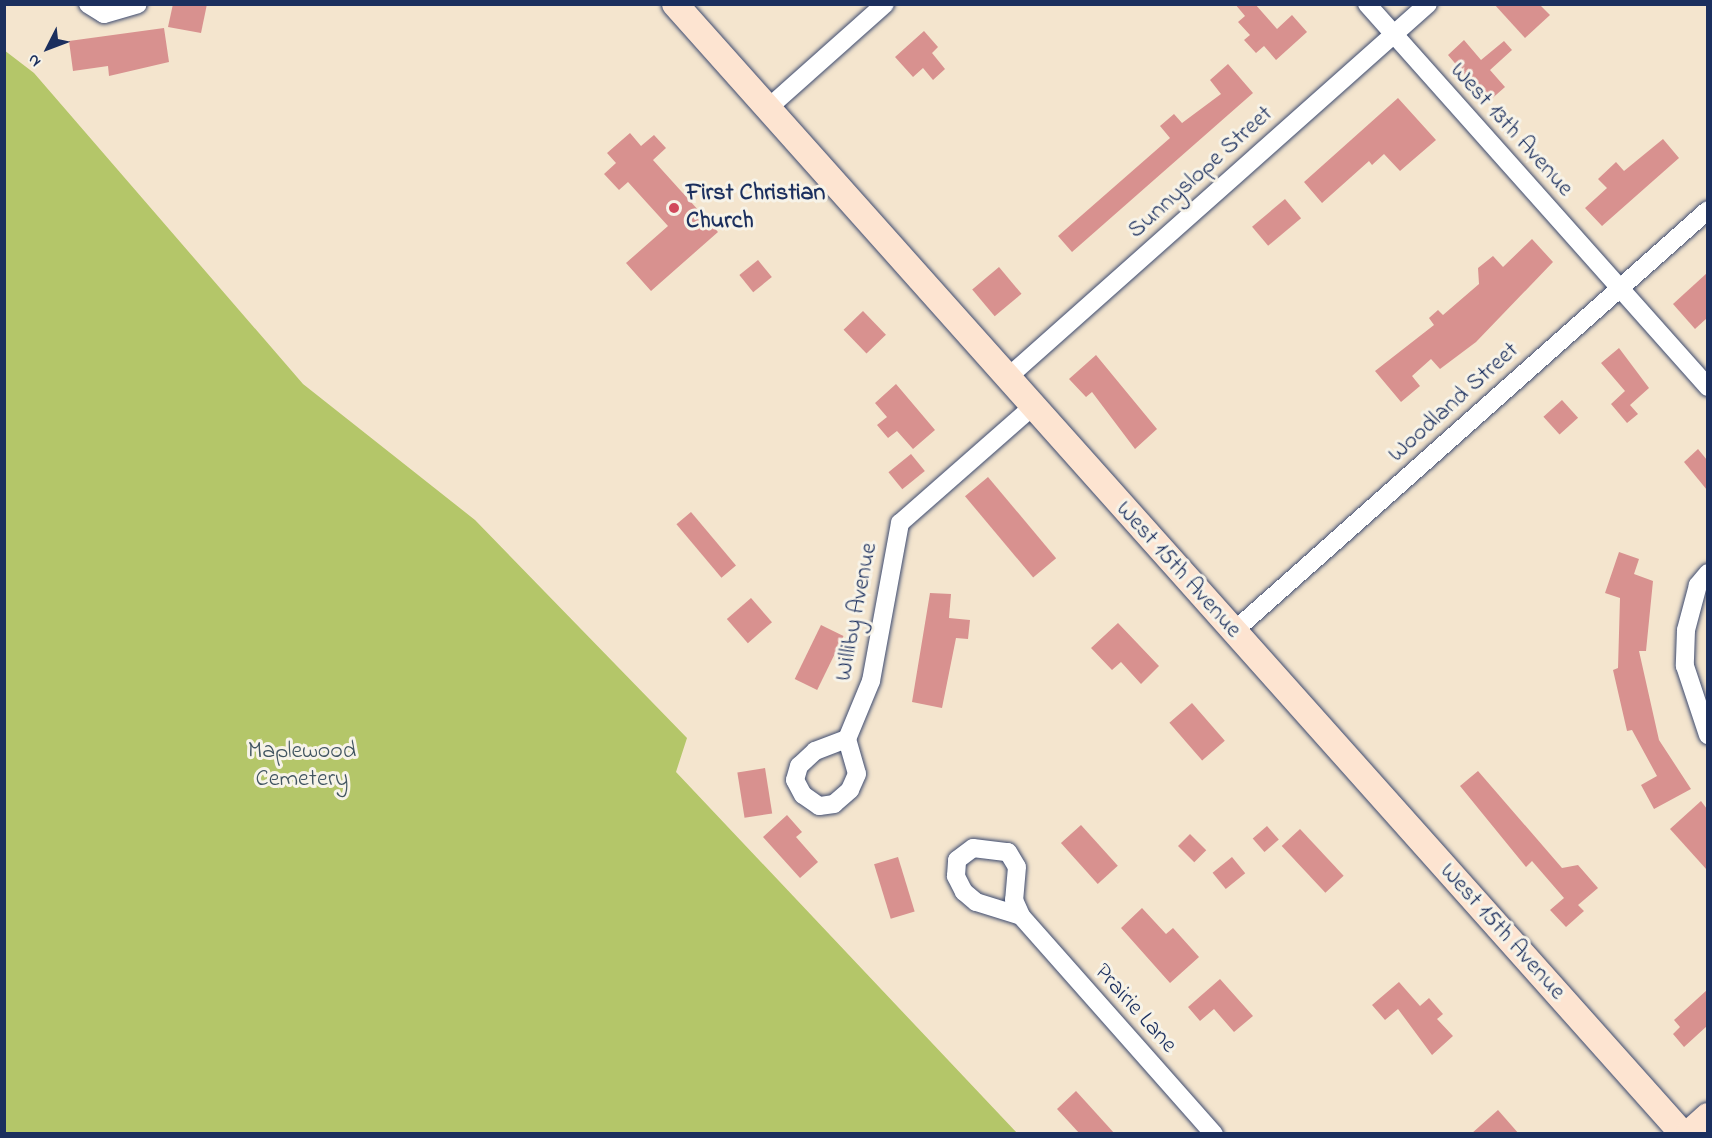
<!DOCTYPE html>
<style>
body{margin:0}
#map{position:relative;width:1712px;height:1138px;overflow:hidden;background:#f4e5ce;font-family:"Indie Flower",sans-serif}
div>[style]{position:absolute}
.green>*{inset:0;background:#b4c669}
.building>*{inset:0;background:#d8918f;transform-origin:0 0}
.roads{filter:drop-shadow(0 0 2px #3c4a6f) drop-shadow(0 0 2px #3c4a6f)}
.street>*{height:18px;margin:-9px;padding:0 9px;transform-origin:9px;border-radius:9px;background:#fff}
.secondary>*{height:26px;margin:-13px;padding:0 13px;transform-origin:13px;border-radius:13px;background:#fde4d1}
.dots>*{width:16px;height:16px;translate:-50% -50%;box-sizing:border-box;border:3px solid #f7f3e8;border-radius:50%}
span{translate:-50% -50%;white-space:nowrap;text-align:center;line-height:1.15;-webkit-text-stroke:6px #f7f3e8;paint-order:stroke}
.street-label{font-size:24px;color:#1b2f5e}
.poi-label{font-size:24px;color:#1b2f5e;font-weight:700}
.left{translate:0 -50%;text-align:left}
.park-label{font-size:24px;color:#415561}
.frame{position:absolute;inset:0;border:6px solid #1b2f5e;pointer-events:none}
.north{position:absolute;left:18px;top:18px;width:60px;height:60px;-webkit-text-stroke:4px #f7f3e8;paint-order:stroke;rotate:228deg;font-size:16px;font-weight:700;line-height:24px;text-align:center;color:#1b2f5e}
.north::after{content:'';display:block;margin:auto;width:21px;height:27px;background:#1b2f5e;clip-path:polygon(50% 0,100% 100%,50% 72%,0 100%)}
</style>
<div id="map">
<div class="green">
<div style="clip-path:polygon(4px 50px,34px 73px,303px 384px,475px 520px,687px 738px,676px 772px,1017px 1133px,5px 1133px)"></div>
</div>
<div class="building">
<div style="clip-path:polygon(173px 4px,207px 4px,201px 33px,168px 27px)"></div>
<div style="clip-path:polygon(1235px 4px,1255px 4px,1277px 29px,1292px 15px,1307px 32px,1276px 60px,1264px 46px,1256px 53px,1244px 40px,1250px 35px,1238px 22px,1245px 16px)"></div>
<div style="clip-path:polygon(1494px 4px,1539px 4px,1550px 15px,1525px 38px)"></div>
<div style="clip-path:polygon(164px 28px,169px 62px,109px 76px,108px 66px,73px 71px,69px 41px)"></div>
<div style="clip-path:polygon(924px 31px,938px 47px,932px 53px,945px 69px,933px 80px,923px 68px,913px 77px,895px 57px)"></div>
<div style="clip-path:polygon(1464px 40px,1481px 60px,1504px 41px,1512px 50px,1490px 70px,1505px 87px,1488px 102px,1448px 55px)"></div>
<div style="clip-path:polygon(1228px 64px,1253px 93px,1072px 252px,1058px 236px,1170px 138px,1160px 126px,1174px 114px,1182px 123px,1221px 94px,1210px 80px)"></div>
<div style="clip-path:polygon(1398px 98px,1436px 140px,1400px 171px,1384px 154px,1372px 165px,1369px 161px,1322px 203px,1304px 182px)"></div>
<div style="clip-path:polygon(630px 133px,641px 146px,654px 135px,666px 148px,653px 160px,718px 232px,651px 291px,626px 263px,668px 226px,628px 182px,619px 190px,604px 174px,616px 163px,607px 153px)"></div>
<div style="clip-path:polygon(1663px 139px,1679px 158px,1602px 226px,1585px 208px,1607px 188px,1598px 179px,1616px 162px,1624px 171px)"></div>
<div style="left:1285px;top:199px;width:25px;height:43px;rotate:50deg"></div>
<div style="clip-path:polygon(1532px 239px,1553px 262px,1476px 342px,1440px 369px,1431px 359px,1412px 376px,1420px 386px,1401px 402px,1375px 371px,1434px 325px,1429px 318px,1438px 310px,1443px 315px,1479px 284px,1478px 268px,1493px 256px,1503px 267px)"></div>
<div style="left:758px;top:260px;width:22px;height:24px;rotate:51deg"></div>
<div style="left:999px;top:267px;width:35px;height:35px;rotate:50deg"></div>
<div style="clip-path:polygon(1707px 273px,1707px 318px,1695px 329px,1673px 304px)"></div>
<div style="left:863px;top:311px;width:33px;height:27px;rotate:46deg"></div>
<div style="clip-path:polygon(1619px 348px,1649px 388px,1630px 405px,1638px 414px,1627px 423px,1611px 404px,1625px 391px,1601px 363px)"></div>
<div style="clip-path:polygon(1096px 355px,1157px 429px,1135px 449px,1092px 392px,1086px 397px,1069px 379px)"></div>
<div style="clip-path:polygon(896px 384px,935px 430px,913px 449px,897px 431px,888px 438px,877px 425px,887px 417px,875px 403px)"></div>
<div style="left:1562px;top:400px;width:24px;height:25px;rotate:48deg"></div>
<div style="clip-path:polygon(1698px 449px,1707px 460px,1707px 490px,1684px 462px)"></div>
<div style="left:911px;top:454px;width:22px;height:29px;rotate:51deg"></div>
<div style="left:988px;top:477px;width:106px;height:30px;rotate:50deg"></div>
<div style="left:691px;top:512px;width:70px;height:19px;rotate:50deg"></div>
<div style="clip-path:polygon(1619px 552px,1639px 559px,1634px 574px,1653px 581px,1646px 651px,1639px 651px,1659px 740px,1691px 789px,1654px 809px,1641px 785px,1657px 776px,1632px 730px,1627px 731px,1613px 670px,1618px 668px,1620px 598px,1605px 593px)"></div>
<div style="clip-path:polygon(930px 593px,951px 594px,949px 618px,970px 620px,968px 639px,956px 638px,942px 708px,912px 702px)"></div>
<div style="left:751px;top:598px;width:32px;height:32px;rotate:49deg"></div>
<div style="clip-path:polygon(1118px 623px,1159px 666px,1141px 684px,1121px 662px,1112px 670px,1091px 648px)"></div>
<div style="left:821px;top:625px;width:25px;height:60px;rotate:26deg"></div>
<div style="left:1192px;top:703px;width:50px;height:30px;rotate:49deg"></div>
<div style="left:765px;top:768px;width:46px;height:28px;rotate:81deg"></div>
<div style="clip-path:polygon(1478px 771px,1562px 868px,1578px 865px,1598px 888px,1578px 905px,1584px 911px,1566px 927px,1550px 910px,1564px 898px,1532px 861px,1526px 867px,1460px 786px)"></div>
<div style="clip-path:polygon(1701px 801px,1707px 809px,1707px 870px,1670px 829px)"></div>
<div style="clip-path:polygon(787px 815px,802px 832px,796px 837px,818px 862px,800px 878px,763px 837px)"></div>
<div style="left:1081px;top:825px;width:55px;height:27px;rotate:48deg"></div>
<div style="left:1267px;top:826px;width:18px;height:19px;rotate:49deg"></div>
<div style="left:1300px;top:829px;width:64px;height:25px;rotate:47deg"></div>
<div style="left:1190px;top:834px;width:23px;height:17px;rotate:45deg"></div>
<div style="left:898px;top:857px;width:57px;height:25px;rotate:73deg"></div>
<div style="left:1232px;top:857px;width:21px;height:25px;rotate:51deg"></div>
<div style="clip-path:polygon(1142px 908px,1166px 934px,1173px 928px,1199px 957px,1170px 983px,1121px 928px)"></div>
<div style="clip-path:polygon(1220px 979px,1253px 1016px,1234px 1032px,1214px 1009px,1200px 1021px,1188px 1007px)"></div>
<div style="clip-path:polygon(1399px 982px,1420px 1006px,1429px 998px,1443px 1014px,1437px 1019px,1453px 1036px,1432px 1055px,1398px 1009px,1385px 1020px,1372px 1005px)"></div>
<div style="clip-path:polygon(1707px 990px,1707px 1026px,1684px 1047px,1673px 1034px,1680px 1027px,1674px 1020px)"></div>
<div style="clip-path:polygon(1076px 1091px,1115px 1134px,1080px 1134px,1057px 1109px)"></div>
<div style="clip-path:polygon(1498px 1110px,1519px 1134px,1471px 1134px)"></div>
</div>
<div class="roads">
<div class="street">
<div style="left:88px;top:4px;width:19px;rotate:32deg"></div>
<div style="left:104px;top:14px;width:35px;rotate:-16deg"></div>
<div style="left:1367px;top:4px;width:513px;rotate:48.32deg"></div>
<div style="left:767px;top:109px;width:158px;rotate:-41.7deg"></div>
<div style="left:1007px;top:378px;width:563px;rotate:-41.62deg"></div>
<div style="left:1708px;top:573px;width:16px;rotate:130deg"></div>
<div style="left:1698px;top:585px;width:47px;rotate:104.9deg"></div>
<div style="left:1686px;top:630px;width:36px;rotate:92deg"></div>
<div style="left:1685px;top:666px;width:73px;rotate:71.6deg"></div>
<div style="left:1233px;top:632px;width:635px;rotate:-41.62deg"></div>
<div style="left:847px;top:739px;width:63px;rotate:-67.5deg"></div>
<div style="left:871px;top:681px;width:161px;rotate:-79.6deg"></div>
<div style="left:900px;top:523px;width:176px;rotate:-41.3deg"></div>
<div style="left:847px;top:739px;width:36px;rotate:74deg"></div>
<div style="left:857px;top:774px;width:17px;rotate:114deg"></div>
<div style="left:850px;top:790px;width:21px;rotate:139deg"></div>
<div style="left:834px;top:804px;width:15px;rotate:172deg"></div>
<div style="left:819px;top:806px;width:19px;rotate:-145deg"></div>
<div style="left:803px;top:795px;width:17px;rotate:-118deg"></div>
<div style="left:795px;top:780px;width:15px;rotate:-74deg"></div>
<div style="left:799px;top:766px;width:22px;rotate:-43deg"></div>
<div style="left:815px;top:751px;width:34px;rotate:-21deg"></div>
<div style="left:1021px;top:916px;width:47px;rotate:-162.7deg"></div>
<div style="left:976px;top:902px;width:16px;rotate:-140deg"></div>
<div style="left:964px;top:892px;width:18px;rotate:-117deg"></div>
<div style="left:956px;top:876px;width:16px;rotate:-86deg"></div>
<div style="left:957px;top:860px;width:20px;rotate:-37deg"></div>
<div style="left:973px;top:848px;width:35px;rotate:7deg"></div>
<div style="left:1008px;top:852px;width:17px;rotate:59deg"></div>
<div style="left:1017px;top:867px;width:33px;rotate:95deg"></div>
<div style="left:1014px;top:900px;width:17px;rotate:66deg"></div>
<div style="left:1021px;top:916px;width:291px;rotate:48.5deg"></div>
</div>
<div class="secondary">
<div style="left:675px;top:4px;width:1514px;rotate:48.27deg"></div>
<div style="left:1688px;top:1134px;width:27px;rotate:-42deg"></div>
</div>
</div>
<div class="dots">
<div style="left:674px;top:208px;background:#d1495b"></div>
</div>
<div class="street-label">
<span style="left:1511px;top:130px;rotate:48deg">West 13th Avenue</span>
<span style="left:1201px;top:173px;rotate:-42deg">Sunnyslope Street</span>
<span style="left:1454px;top:403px;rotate:-42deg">Woodland Street</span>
<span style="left:1178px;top:570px;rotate:48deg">West 15th Avenue</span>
<span style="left:857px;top:612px;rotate:-79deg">Williby Avenue</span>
<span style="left:1502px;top:932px;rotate:48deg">West 15th Avenue</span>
<span style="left:1135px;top:1009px;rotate:48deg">Prairie Lane</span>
</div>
<div class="poi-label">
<span class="left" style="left:686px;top:208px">First Christian<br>Church</span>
</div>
<div class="park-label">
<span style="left:302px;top:766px">Maplewood<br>Cemetery</span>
</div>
<div class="frame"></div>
<div class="north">N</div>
</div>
